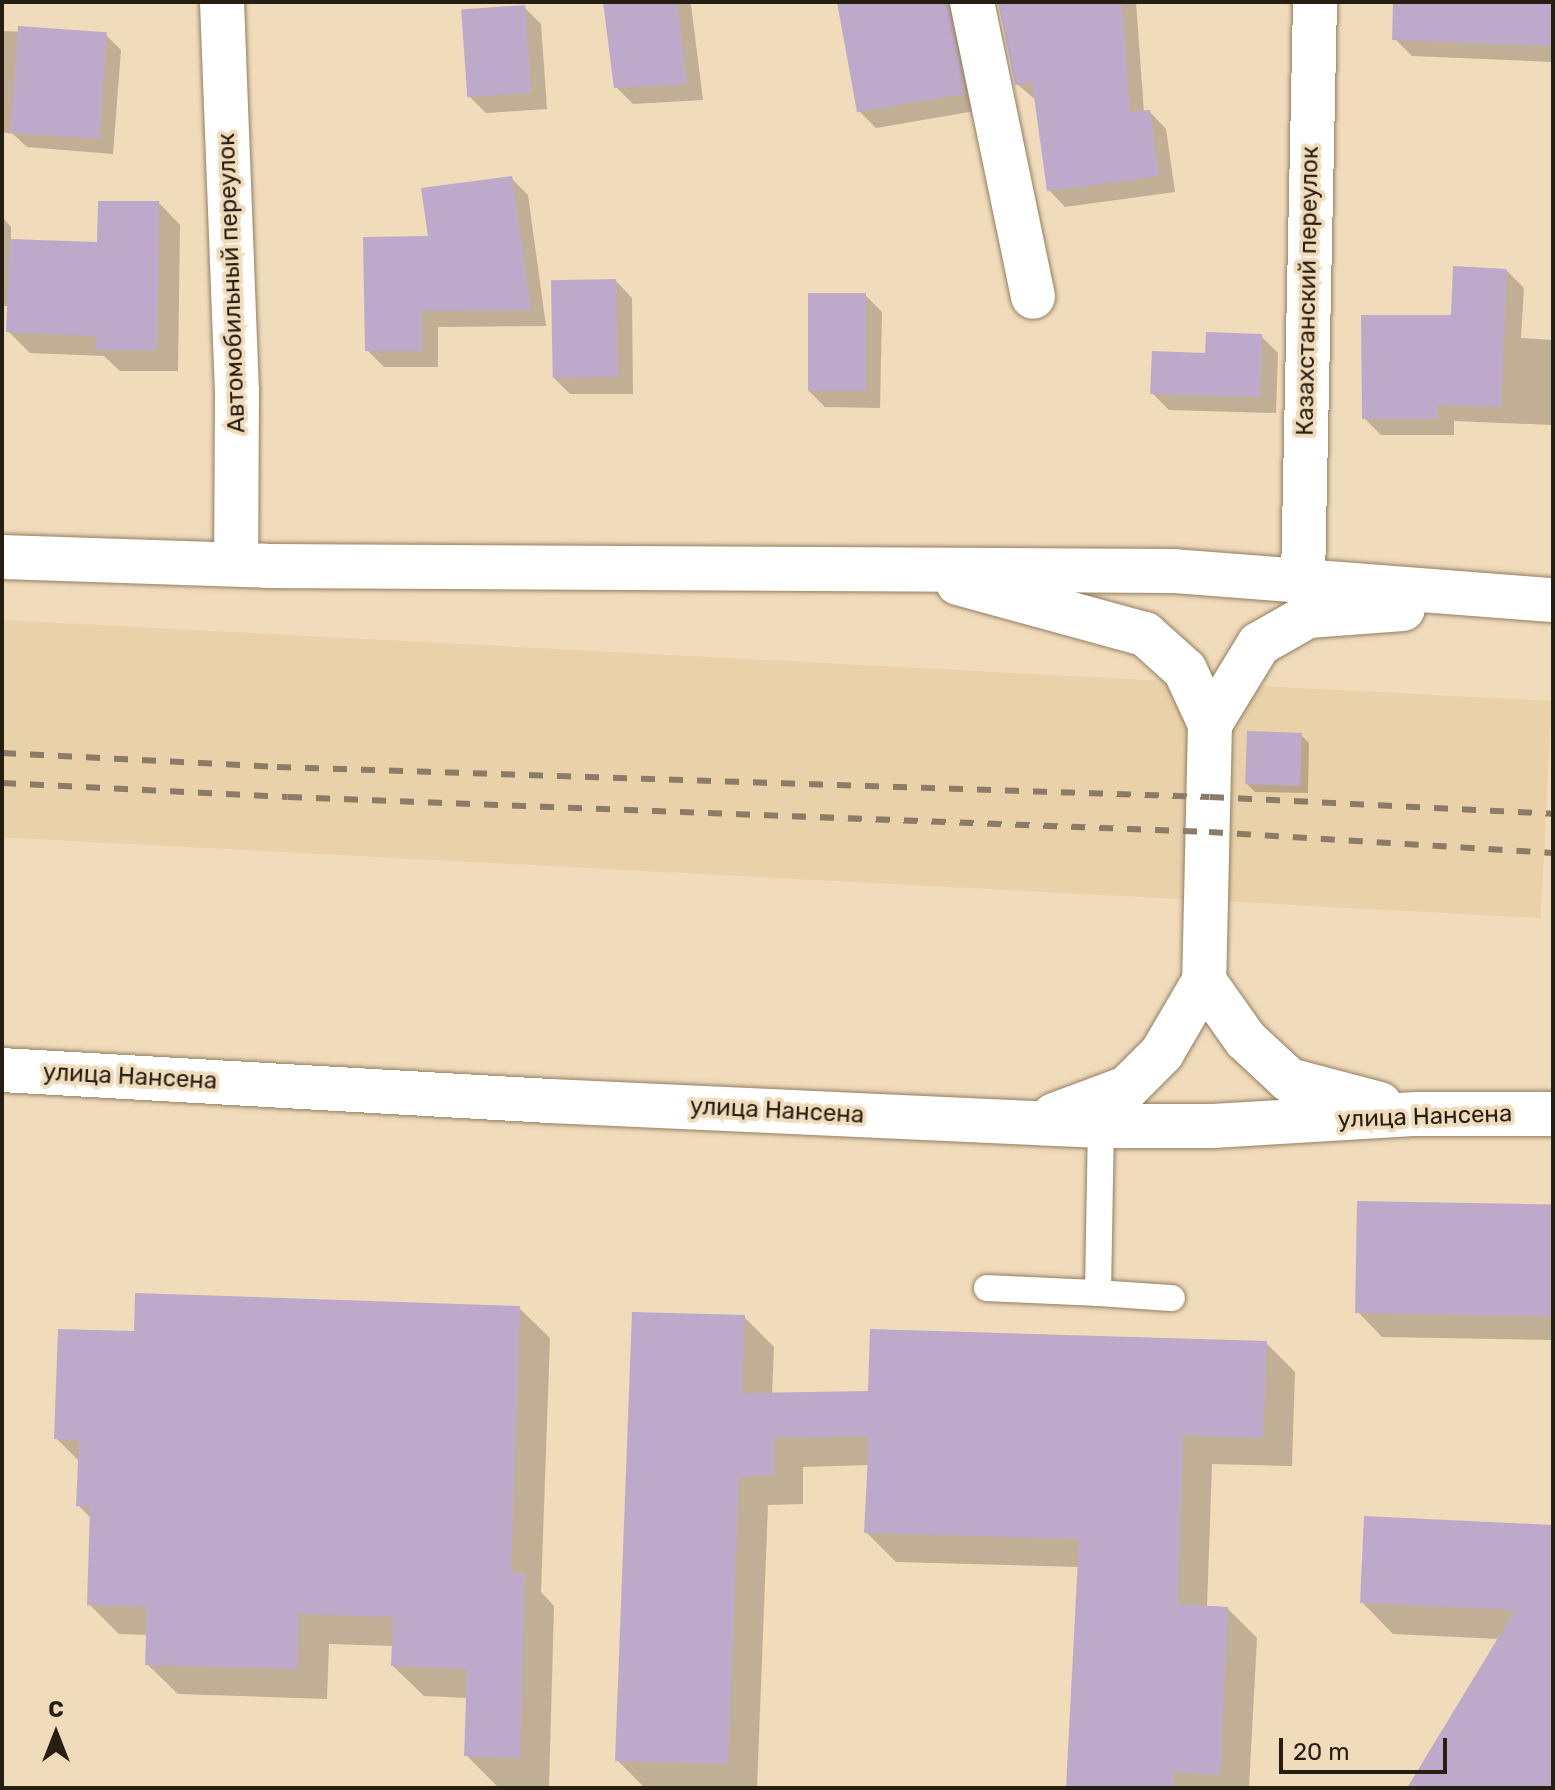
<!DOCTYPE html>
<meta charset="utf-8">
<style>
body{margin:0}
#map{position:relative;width:1555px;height:1790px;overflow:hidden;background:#f0dbbb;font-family:Rubik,sans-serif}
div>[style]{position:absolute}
.built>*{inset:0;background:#e9d1aa;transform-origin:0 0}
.shadow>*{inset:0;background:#0003}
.building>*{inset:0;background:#bfa9cb;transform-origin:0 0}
.roads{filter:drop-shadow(0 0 2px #927f61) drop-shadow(0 0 2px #927f61)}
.service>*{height:26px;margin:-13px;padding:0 13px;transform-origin:13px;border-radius:13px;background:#fff}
.minor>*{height:44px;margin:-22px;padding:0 22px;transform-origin:22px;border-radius:22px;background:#fff}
.tertiary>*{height:44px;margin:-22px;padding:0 22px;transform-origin:22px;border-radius:22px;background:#fff}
.primary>*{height:44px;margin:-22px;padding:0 22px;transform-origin:22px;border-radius:22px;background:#fff}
.rail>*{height:6px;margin-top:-3px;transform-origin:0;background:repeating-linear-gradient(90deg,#8a7c66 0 14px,transparent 0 28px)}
span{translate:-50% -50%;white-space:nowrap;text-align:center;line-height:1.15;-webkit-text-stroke:8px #f0dbbb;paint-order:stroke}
.street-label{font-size:24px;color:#261e12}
.frame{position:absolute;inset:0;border:4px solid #261e12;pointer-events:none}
.north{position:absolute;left:16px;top:1694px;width:80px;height:80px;-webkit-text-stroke:6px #f0dbbb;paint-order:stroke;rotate:0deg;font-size:22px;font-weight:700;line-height:32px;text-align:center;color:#261e12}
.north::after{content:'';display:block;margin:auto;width:28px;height:36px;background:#261e12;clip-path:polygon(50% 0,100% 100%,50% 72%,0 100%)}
.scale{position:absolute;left:1279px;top:1738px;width:168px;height:36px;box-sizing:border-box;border:4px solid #261e12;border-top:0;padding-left:10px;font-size:24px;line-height:28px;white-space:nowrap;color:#261e12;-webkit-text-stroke:6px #f0dbbb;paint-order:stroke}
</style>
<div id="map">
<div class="built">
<div style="left:2px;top:620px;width:1552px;height:217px;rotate:3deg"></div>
</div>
<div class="shadow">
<div style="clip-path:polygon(605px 2px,688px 2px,691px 5px,703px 100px,633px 104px,616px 87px)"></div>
<div style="clip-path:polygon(839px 2px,972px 2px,981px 110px,876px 128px,859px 111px)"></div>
<div style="clip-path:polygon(1000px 2px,1136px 2px,1144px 112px,1150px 112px,1166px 129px,1175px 192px,1065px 207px,1049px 190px,1037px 101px,1017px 84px)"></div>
<div style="clip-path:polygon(1397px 2px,1553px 2px,1553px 62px,1412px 56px,1395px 39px)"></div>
<div style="clip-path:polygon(524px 7px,541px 24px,547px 109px,486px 113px,469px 96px)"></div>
<div style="clip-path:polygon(2px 31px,106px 35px,121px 50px,113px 154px,27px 147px,13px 134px,2px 132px)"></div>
<div style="clip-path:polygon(511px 178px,528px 195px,546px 326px,438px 327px,438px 367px,384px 367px,367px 350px,430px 238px)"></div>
<div style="clip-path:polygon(159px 203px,180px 225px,178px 371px,120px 371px,104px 356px,30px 353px,8px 331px,9px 306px,2px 306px,2px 217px,11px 227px,11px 241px,99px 244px)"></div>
<div style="clip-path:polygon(1507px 271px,1524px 288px,1521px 338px,1553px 340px,1553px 425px,1454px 421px,1454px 435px,1381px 435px,1364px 418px,1453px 317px)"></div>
<div style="clip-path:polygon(616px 281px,632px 298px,633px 394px,570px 394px,554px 378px)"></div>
<div style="clip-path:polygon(865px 295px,882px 312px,880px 408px,825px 407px,808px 390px)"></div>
<div style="clip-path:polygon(1261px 336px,1278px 353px,1276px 413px,1169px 410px,1152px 393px,1207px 355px)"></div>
<div style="clip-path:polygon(1301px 735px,1309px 743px,1308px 793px,1255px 792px,1247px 784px)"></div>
<div style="clip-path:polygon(1553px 1207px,1553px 1340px,1382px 1337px,1358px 1312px)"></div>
<div style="clip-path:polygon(519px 1308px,550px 1338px,541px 1592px,554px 1606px,549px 1787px,497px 1786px,466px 1755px,468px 1698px,424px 1696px,393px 1666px,394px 1646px,329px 1644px,327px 1699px,178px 1694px,147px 1664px,148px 1635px,119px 1634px,89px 1604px,92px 1519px,78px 1505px,80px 1462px,56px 1438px,136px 1333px)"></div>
<div style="clip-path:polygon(744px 1317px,774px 1347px,772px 1394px,870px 1393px,1266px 1343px,1295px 1372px,1292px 1466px,1212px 1464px,1207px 1607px,1228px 1609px,1257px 1638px,1249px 1788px,1068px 1788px,1079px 1567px,896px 1562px,866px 1532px,869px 1465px,803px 1467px,803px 1504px,768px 1505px,757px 1788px,645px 1788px,617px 1760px)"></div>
<div style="clip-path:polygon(1553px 1527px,1553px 1788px,1410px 1788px,1500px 1639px,1393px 1634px,1362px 1602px)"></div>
</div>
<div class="building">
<div style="clip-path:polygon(603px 2px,677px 2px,687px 84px,614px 88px)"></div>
<div style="clip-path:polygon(837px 2px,948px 2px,965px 94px,857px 112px)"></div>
<div style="clip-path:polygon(998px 2px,1122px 2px,1130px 112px,1150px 110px,1159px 176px,1047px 191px,1032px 82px,1015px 85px)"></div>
<div style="clip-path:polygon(1393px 2px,1553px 2px,1553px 46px,1392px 40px)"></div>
<div style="left:525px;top:5px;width:88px;height:64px;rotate:86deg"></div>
<div style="left:18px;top:26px;width:89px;height:107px;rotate:4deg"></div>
<div style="clip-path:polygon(512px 176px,531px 310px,422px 311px,422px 351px,365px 351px,363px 237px,428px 236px,421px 188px)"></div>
<div style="clip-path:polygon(98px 201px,159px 201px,157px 350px,96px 350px,96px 336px,6px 332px,10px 239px,97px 242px)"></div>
<div style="clip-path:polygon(1453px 266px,1507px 269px,1501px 407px,1437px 405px,1438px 419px,1362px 419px,1361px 315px,1451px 315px)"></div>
<div style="left:616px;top:279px;width:98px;height:65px;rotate:89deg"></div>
<div style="left:808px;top:293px;width:58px;height:98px"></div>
<div style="clip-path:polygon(1206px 332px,1262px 334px,1260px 397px,1150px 394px,1152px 351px,1205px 353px)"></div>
<div style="left:1247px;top:731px;width:55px;height:53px;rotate:2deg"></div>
<div style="left:1357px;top:1201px;width:196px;height:112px;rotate:1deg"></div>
<div style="clip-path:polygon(135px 1293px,520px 1306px,511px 1573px,525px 1573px,520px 1758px,464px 1756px,467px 1669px,391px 1666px,393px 1617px,299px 1614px,297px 1669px,145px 1665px,147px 1607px,87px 1605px,90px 1507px,76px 1506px,79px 1440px,54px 1439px,58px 1329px,134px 1331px)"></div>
<div style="clip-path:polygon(632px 1312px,745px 1315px,742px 1393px,868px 1391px,870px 1329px,1267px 1341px,1263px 1438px,1183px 1435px,1178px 1604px,1228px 1607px,1220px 1775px,1174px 1772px,1173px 1788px,1066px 1788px,1079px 1539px,864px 1533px,869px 1436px,774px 1438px,774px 1475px,739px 1476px,728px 1764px,615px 1761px)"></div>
<div style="clip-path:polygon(1364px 1516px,1553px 1525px,1553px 1788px,1407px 1788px,1515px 1610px,1360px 1603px)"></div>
</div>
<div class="roads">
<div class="service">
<div style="left:987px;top:1288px;width:111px;rotate:2.6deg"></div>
<div style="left:1098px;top:1293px;width:167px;rotate:-89deg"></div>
<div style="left:1098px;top:1293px;width:74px;rotate:3.9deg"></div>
</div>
<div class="minor">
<div style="left:972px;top:2px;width:301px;rotate:78.3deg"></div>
</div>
<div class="tertiary">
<div style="left:222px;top:2px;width:389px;rotate:87.8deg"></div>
<div style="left:237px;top:391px;width:173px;rotate:90.3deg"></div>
<div style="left:1303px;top:579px;width:577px;rotate:-88.81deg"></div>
</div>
<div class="primary">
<div style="left:2px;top:557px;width:265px;rotate:1.9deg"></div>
<div style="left:267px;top:566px;width:907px;rotate:0.32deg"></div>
<div style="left:1174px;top:571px;width:380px;rotate:4.4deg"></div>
<div style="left:958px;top:583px;width:194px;rotate:15.3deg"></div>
<div style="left:1145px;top:634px;width:54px;rotate:42deg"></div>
<div style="left:1185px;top:670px;width:60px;rotate:65.2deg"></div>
<div style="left:1210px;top:724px;width:257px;rotate:91.3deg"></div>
<div style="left:1204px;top:981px;width:83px;rotate:120.3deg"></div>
<div style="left:1162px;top:1053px;width:49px;rotate:135deg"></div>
<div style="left:1127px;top:1088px;width:78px;rotate:159.7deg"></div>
<div style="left:1210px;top:724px;width:94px;rotate:-58.5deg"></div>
<div style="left:1259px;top:644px;width:56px;rotate:-29.7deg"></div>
<div style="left:1308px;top:616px;width:95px;rotate:-4.2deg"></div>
<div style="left:1204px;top:981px;width:72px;rotate:54.6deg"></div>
<div style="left:1246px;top:1040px;width:59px;rotate:42.9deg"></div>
<div style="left:1289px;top:1080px;width:94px;rotate:14.8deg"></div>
<div style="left:2px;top:1070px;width:549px;rotate:3.24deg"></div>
<div style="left:550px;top:1101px;width:552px;rotate:2.6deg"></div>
<div style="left:1101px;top:1126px;width:112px"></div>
<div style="left:1213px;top:1126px;width:204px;rotate:-3.4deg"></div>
<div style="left:1417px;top:1114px;width:136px"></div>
</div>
</div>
<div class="rail">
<div style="left:2px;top:753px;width:275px;rotate:2.9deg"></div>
<div style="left:277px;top:767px;width:933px;rotate:1.84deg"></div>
<div style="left:1210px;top:797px;width:343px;rotate:2.8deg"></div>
<div style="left:2px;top:783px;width:286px;rotate:2.8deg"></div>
<div style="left:288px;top:797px;width:922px;rotate:2.18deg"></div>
<div style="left:1209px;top:832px;width:345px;rotate:3.5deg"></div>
</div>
<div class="street-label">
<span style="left:232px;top:283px;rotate:-92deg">Автомобильный переулок</span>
<span style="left:1308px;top:291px;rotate:-89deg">Казахстанский переулок</span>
<span style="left:130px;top:1077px;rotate:3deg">улица Нансена</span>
<span style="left:777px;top:1111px;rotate:3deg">улица Нансена</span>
<span style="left:1425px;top:1117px;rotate:-2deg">улица Нансена</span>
</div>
<div class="frame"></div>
<div class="north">С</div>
<div class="scale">20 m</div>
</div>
